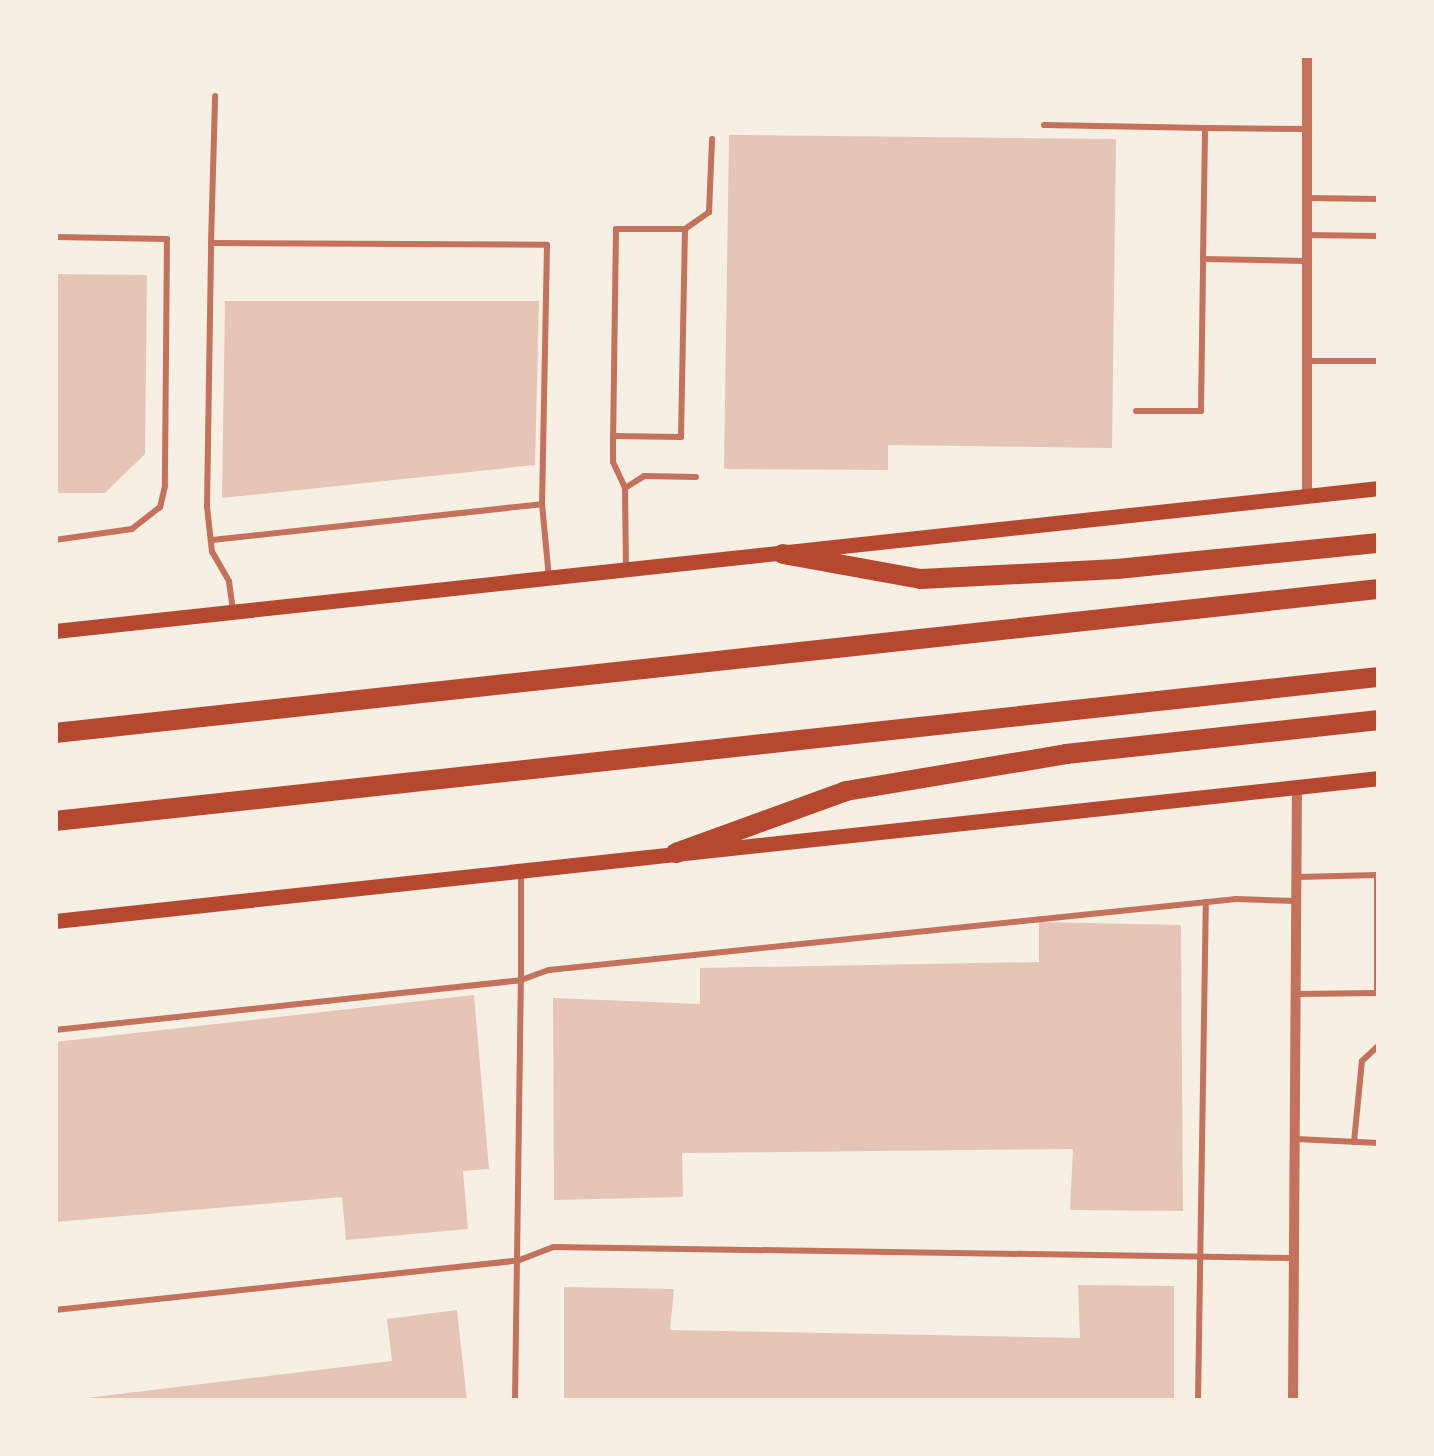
<!DOCTYPE html>
<style>
body{margin:0}
#map{position:relative;width:1434px;height:1456px;overflow:hidden;background:#f6efe4;font-family:"Noto Serif",serif}
div>[style]{position:absolute}
.building>*{inset:0;background:#e6c5b7}
.service>*{height:6px;margin:-3px;padding:0 3px;transform-origin:3px;border-radius:3px;background:#c5725c}
.minor>*{height:10px;margin:-5px;padding:0 5px;transform-origin:5px;border-radius:5px;background:#c5725c}
.secondary>*{height:15px;margin:-7.5px;padding:0 7.5px;transform-origin:7.5px;border-radius:7.5px;background:#b5482f}
.motorway>*{height:20px;margin:-10px;padding:0 10px;transform-origin:10px;border-radius:10px;background:#b5482f}
span{translate:-50% -50%;white-space:nowrap;text-align:center;line-height:1.15;-webkit-text-stroke:8px #f6efe4;paint-order:stroke}
.frame{position:absolute;inset:0;border:58px solid #f6efe4;pointer-events:none}
</style>
<div id="map">
<div class="building">
<div style="clip-path:polygon(729px 135px,1116px 139px,1112px 448px,888px 445px,888px 470px,724px 469px)"></div>
<div style="clip-path:polygon(55px 274px,147px 275px,145px 454px,105px 493px,55px 493px)"></div>
<div style="clip-path:polygon(225px 301px,539px 301px,535px 465px,222px 498px)"></div>
<div style="clip-path:polygon(1039px 922px,1181px 925px,1183px 1211px,1070px 1210px,1073px 1149px,682px 1153px,683px 1197px,554px 1200px,553px 998px,700px 1004px,700px 968px,1039px 962px)"></div>
<div style="clip-path:polygon(474px 995px,489px 1169px,463px 1171px,468px 1229px,346px 1240px,342px 1197px,55px 1222px,55px 1042px)"></div>
<div style="clip-path:polygon(1078px 1285px,1174px 1286px,1174px 1401px,564px 1401px,564px 1287px,674px 1289px,670px 1330px,1080px 1338px)"></div>
<div style="clip-path:polygon(457px 1310px,467px 1401px,61px 1401px,392px 1361px,387px 1319px)"></div>
</div>
<div class="service">
<div style="left:1044px;top:125px;width:161px;rotate:1.1deg"></div>
<div style="left:1305px;top:198px;width:74px;rotate:0.8deg"></div>
<div style="left:685px;top:229px;width:29px;rotate:-35deg"></div>
<div style="left:709px;top:212px;width:73px;rotate:-87.6deg"></div>
<div style="left:1305px;top:235px;width:74px;rotate:0.8deg"></div>
<div style="left:55px;top:237px;width:112px;rotate:1deg"></div>
<div style="left:167px;top:239px;width:247px;rotate:90.5deg"></div>
<div style="left:165px;top:486px;width:22px;rotate:103deg"></div>
<div style="left:160px;top:507px;width:36px;rotate:142deg"></div>
<div style="left:132px;top:529px;width:78px;rotate:171.9deg"></div>
<div style="left:211px;top:243px;width:147px;rotate:-88.4deg"></div>
<div style="left:1203px;top:259px;width:131px;rotate:-89.1deg"></div>
<div style="left:1205px;top:128px;width:101px;rotate:0.6deg"></div>
<div style="left:1305px;top:361px;width:74px"></div>
<div style="left:1136px;top:411px;width:65px"></div>
<div style="left:1201px;top:411px;width:152px;rotate:-89.2deg"></div>
<div style="left:1203px;top:259px;width:102px;rotate:1.1deg"></div>
<div style="left:613px;top:436px;width:68px;rotate:0.8deg"></div>
<div style="left:681px;top:437px;width:208px;rotate:-88.9deg"></div>
<div style="left:685px;top:229px;width:69px;rotate:180deg"></div>
<div style="left:616px;top:229px;width:207px;rotate:90.8deg"></div>
<div style="left:613px;top:436px;width:26px;rotate:90deg"></div>
<div style="left:613px;top:462px;width:29px;rotate:65deg"></div>
<div style="left:625px;top:488px;width:81px;rotate:89.3deg"></div>
<div style="left:625px;top:488px;width:22px;rotate:-32deg"></div>
<div style="left:644px;top:476px;width:52px;rotate:1.1deg"></div>
<div style="left:212px;top:540px;width:332px;rotate:-6.2deg"></div>
<div style="left:233px;top:610px;width:29px;rotate:-98deg"></div>
<div style="left:229px;top:581px;width:34px;rotate:-120deg"></div>
<div style="left:212px;top:552px;width:45px;rotate:-96.3deg"></div>
<div style="left:207px;top:507px;width:264px;rotate:-89.1deg"></div>
<div style="left:211px;top:243px;width:336px;rotate:0.3deg"></div>
<div style="left:547px;top:245px;width:259px;rotate:91.1deg"></div>
<div style="left:542px;top:504px;width:74px;rotate:84.6deg"></div>
<div style="left:1297px;top:994px;width:80px;rotate:-0.7deg"></div>
<div style="left:1377px;top:993px;width:118px;rotate:-90deg"></div>
<div style="left:1377px;top:875px;width:79px;rotate:178.5deg"></div>
<div style="left:55px;top:1030px;width:469px;rotate:-6.1deg"></div>
<div style="left:521px;top:980px;width:109px;rotate:-90deg"></div>
<div style="left:1296px;top:1139px;width:83px;rotate:2.8deg"></div>
<div style="left:1354px;top:1142px;width:81px;rotate:-84.4deg"></div>
<div style="left:1362px;top:1061px;width:23px;rotate:-43deg"></div>
<div style="left:55px;top:1310px;width:465px;rotate:-6.1deg"></div>
<div style="left:517px;top:1261px;width:39px;rotate:-21deg"></div>
<div style="left:553px;top:1247px;width:740px;rotate:0.85deg"></div>
<div style="left:515px;top:1401px;width:421px;rotate:-89.2deg"></div>
<div style="left:521px;top:980px;width:30px;rotate:-20deg"></div>
<div style="left:549px;top:970px;width:691px;rotate:-5.9deg"></div>
<div style="left:1236px;top:899px;width:60px;rotate:1.9deg"></div>
<div style="left:1198px;top:1401px;width:499px;rotate:-89.1deg"></div>
</div>
<div class="minor">
<div style="left:1307px;top:55px;width:440px;rotate:90deg"></div>
<div style="left:1293px;top:1401px;width:614px;rotate:-89.63deg"></div>
</div>
<div class="secondary">
<div style="left:55px;top:631px;width:1332px;rotate:-6.16deg"></div>
<div style="left:55px;top:921px;width:1332px;rotate:-6.16deg"></div>
</div>
<div class="motorway">
<div style="left:783px;top:554px;width:140px;rotate:10.3deg"></div>
<div style="left:921px;top:579px;width:196px;rotate:-2.9deg"></div>
<div style="left:1117px;top:569px;width:263px;rotate:-5.7deg"></div>
<div style="left:55px;top:733px;width:1332px;rotate:-6.21deg"></div>
<div style="left:55px;top:821px;width:1332px;rotate:-6.21deg"></div>
<div style="left:676px;top:853px;width:181px;rotate:-20deg"></div>
<div style="left:846px;top:791px;width:223px;rotate:-9.5deg"></div>
<div style="left:1066px;top:754px;width:315px;rotate:-6.2deg"></div>
</div>
<div class="frame"></div>
</div>
